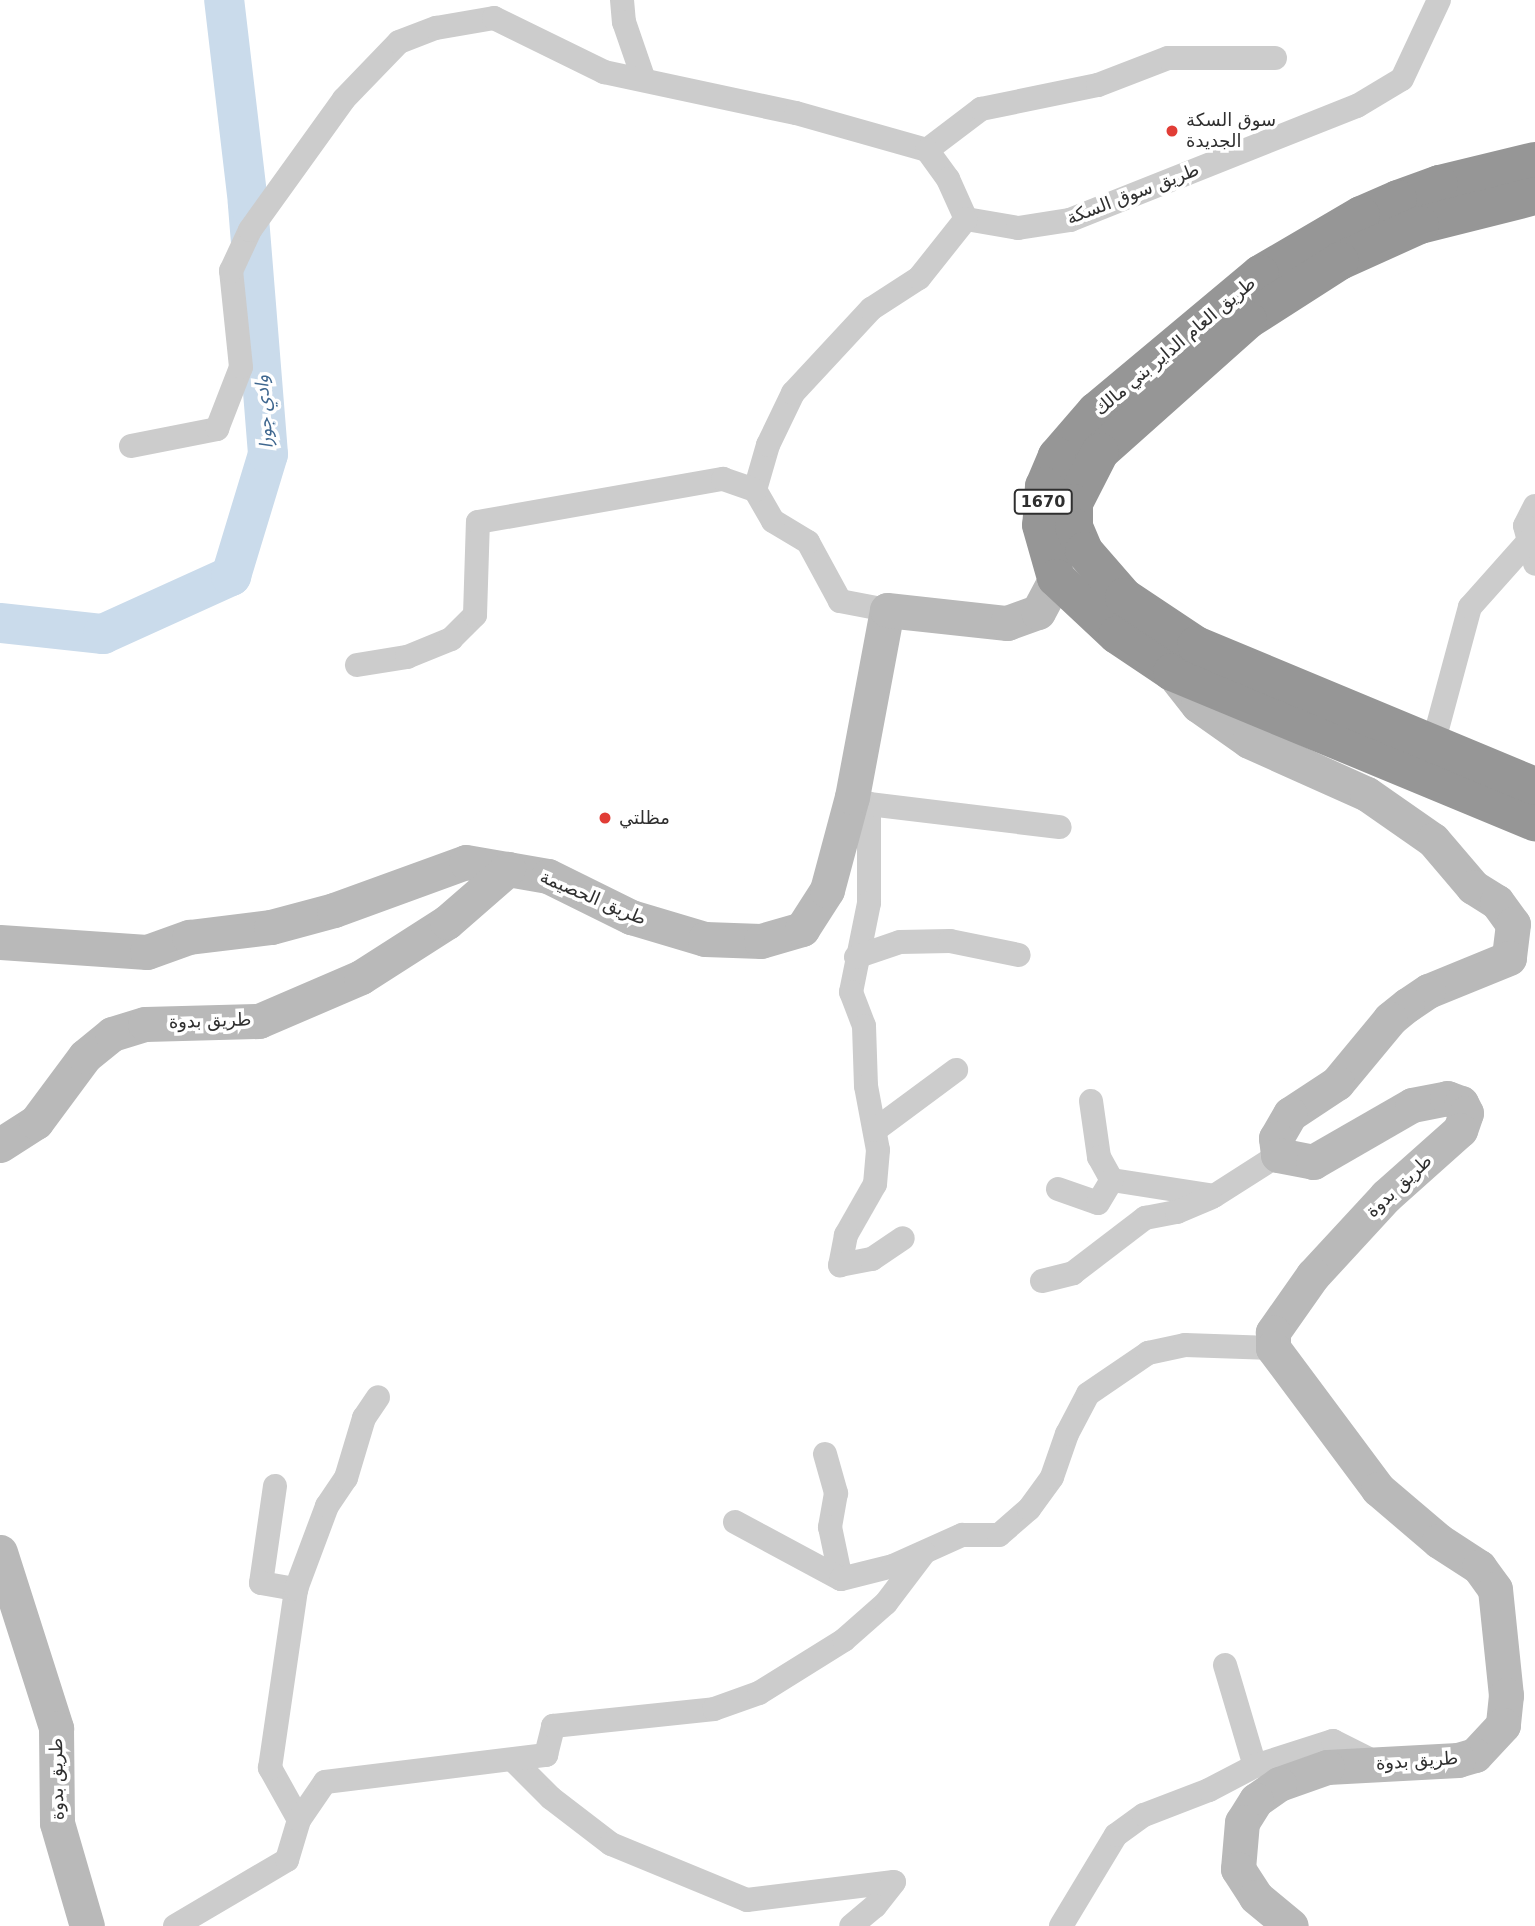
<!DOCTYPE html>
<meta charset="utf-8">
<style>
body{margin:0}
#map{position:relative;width:1535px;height:1926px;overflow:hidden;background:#fff;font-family:"DejaVu Sans","Noto Sans Arabic",sans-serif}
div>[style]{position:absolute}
.river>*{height:40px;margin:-20px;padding:0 20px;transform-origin:20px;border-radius:20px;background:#cadbeb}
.street>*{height:24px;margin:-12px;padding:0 12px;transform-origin:12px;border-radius:12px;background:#ccc}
.secondary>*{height:35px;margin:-17.5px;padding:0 17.5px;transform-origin:17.5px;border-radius:17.5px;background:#b9b9b9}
.highway>*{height:38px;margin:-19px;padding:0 19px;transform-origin:19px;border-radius:19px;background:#969696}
.dots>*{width:19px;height:19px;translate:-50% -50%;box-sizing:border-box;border:4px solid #fff;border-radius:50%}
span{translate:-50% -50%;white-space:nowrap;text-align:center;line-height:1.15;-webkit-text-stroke:7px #fff;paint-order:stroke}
.shield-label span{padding:2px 5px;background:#fff;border:2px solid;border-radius:5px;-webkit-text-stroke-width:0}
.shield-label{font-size:16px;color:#2f2f2f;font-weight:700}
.poi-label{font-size:18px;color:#2f2f2f}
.left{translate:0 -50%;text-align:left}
.street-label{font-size:18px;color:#2f2f2f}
.water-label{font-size:19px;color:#3f678f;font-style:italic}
</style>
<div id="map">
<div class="river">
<div style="left:0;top:623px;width:104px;rotate:6.1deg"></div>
<div style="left:103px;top:634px;width:141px;rotate:-24.4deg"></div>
<div style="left:231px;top:576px;width:127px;rotate:-73.1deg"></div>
<div style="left:268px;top:454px;width:252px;rotate:-94.6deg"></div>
<div style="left:248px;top:203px;width:204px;rotate:-96.7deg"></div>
</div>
<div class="street">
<div style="left:622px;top:0;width:22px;rotate:85deg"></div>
<div style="left:624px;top:22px;width:61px;rotate:71deg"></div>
<div style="left:927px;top:150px;width:68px;rotate:-37.2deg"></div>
<div style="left:981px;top:109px;width:119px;rotate:-11.6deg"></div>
<div style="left:1098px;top:85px;width:75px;rotate:-21.1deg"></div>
<div style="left:1168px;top:58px;width:107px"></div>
<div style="left:966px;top:219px;width:53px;rotate:9.8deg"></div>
<div style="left:1018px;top:228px;width:53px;rotate:-8.7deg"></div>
<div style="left:1070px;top:220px;width:309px;rotate:-21.7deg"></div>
<div style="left:1357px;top:106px;width:52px;rotate:-31deg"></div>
<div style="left:1402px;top:79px;width:87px;rotate:-64.9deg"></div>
<div style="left:131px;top:446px;width:88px;rotate:-11.2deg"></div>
<div style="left:217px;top:429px;width:66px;rotate:-68.8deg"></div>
<div style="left:241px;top:367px;width:97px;rotate:-95.9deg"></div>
<div style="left:231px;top:271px;width:45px;rotate:-65.1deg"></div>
<div style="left:250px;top:230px;width:161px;rotate:-54.3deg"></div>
<div style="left:344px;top:99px;width:79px;rotate:-46deg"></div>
<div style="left:399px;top:42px;width:40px;rotate:-21deg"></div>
<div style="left:436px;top:28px;width:59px;rotate:-9.8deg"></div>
<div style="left:494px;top:18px;width:123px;rotate:26.1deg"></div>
<div style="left:604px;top:72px;width:196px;rotate:12.1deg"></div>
<div style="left:796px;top:113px;width:136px;rotate:15.8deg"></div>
<div style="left:927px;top:150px;width:36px;rotate:54deg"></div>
<div style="left:948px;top:179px;width:44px;rotate:65.8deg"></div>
<div style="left:1535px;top:506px;width:22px;rotate:117deg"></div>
<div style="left:1525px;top:526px;width:39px;rotate:75deg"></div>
<div style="left:887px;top:610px;width:48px;rotate:-169.2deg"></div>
<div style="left:840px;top:601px;width:67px;rotate:-118.5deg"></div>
<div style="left:808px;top:542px;width:41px;rotate:-149deg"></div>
<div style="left:773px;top:521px;width:36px;rotate:-120deg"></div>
<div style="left:755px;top:490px;width:47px;rotate:-73.9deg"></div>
<div style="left:768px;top:445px;width:58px;rotate:-64.3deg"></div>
<div style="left:793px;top:393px;width:115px;rotate:-47.1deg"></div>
<div style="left:871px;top:309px;width:57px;rotate:-32.9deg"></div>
<div style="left:919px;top:278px;width:75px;rotate:-51.5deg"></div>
<div style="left:357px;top:665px;width:51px;rotate:-9.1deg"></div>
<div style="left:407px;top:657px;width:48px;rotate:-22.2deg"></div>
<div style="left:451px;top:639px;width:34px;rotate:-45deg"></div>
<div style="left:475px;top:615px;width:93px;rotate:-88.2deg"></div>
<div style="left:478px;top:522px;width:249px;rotate:-10deg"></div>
<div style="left:723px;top:479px;width:34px;rotate:19deg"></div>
<div style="left:1433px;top:744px;width:142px;rotate:-74.9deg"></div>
<div style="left:1470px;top:607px;width:87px;rotate:-48.3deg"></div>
<div style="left:852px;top:797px;width:18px;rotate:22deg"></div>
<div style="left:869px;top:804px;width:99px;rotate:90deg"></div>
<div style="left:869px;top:903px;width:91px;rotate:101.4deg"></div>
<div style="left:851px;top:992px;width:36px;rotate:69deg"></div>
<div style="left:864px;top:1026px;width:60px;rotate:88.1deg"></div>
<div style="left:866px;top:1086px;width:65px;rotate:79.4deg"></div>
<div style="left:878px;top:1150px;width:34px;rotate:95deg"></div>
<div style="left:875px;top:1184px;width:59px;rotate:119.6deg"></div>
<div style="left:846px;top:1235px;width:31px;rotate:101deg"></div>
<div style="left:840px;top:1265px;width:33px;rotate:-11deg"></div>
<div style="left:872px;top:1259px;width:37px;rotate:-34deg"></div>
<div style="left:869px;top:804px;width:192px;rotate:6.9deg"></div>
<div style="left:856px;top:957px;width:46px;rotate:-18.8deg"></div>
<div style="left:900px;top:942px;width:50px;rotate:-1.1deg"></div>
<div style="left:950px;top:941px;width:70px;rotate:11.5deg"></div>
<div style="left:1091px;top:1101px;width:57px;rotate:81.9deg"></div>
<div style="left:1099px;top:1157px;width:26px;rotate:61deg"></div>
<div style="left:1112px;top:1180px;width:103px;rotate:8.9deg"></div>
<div style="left:1214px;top:1196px;width:76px;rotate:-32.6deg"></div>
<div style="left:875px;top:1130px;width:101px;rotate:-36.5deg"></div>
<div style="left:1058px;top:1189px;width:42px;rotate:19.3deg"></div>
<div style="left:1098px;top:1203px;width:27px;rotate:-59deg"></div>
<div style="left:1042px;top:1281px;width:32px;rotate:-14deg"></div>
<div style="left:1073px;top:1273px;width:91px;rotate:-37.4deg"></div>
<div style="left:1145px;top:1218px;width:33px;rotate:-11deg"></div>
<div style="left:1177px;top:1212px;width:36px;rotate:-23deg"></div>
<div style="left:825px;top:1454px;width:41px;rotate:74.2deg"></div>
<div style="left:836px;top:1493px;width:35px;rotate:100deg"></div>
<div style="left:830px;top:1527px;width:53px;rotate:78.1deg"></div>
<div style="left:275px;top:1486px;width:98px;rotate:98.2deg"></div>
<div style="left:261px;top:1583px;width:36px;rotate:10deg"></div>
<div style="left:735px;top:1522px;width:120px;rotate:28.3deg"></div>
<div style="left:841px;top:1579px;width:54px;rotate:-14deg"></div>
<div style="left:893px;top:1566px;width:76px;rotate:-24.2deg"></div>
<div style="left:962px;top:1535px;width:37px"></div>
<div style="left:999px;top:1535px;width:40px;rotate:-41deg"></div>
<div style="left:1029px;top:1509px;width:39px;rotate:-54deg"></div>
<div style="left:1052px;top:1477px;width:46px;rotate:-70.8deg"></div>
<div style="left:1067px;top:1434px;width:45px;rotate:-62.3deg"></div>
<div style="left:1088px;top:1394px;width:73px;rotate:-34.3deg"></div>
<div style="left:1148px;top:1353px;width:38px;rotate:-12deg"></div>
<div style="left:1185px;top:1345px;width:88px;rotate:2deg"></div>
<div style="left:1225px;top:1665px;width:105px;rotate:73.5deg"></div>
<div style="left:1255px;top:1766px;width:82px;rotate:-17.8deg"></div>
<div style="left:1333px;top:1741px;width:49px;rotate:26.6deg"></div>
<div style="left:514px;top:1761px;width:52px;rotate:45deg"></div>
<div style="left:551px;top:1798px;width:76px;rotate:37.5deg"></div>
<div style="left:611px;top:1844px;width:147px;rotate:22.4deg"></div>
<div style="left:747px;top:1900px;width:148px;rotate:-7deg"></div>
<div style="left:894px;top:1882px;width:31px;rotate:128deg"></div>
<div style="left:875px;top:1906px;width:31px;rotate:140deg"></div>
<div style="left:299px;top:1820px;width:60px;rotate:-119.1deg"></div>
<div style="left:270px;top:1768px;width:181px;rotate:-81.7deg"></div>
<div style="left:296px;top:1589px;width:89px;rotate:-69.5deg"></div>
<div style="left:327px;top:1506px;width:34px;rotate:-56deg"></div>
<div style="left:346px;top:1478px;width:63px;rotate:-73.3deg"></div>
<div style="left:364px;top:1418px;width:25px;rotate:-56deg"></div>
<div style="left:175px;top:1926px;width:130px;rotate:-30.5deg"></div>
<div style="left:287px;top:1860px;width:42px;rotate:-73.3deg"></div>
<div style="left:299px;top:1820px;width:46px;rotate:-55.6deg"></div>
<div style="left:325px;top:1782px;width:223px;rotate:-7deg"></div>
<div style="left:546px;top:1755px;width:30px;rotate:-76deg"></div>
<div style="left:553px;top:1726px;width:162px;rotate:-6deg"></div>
<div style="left:714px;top:1709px;width:48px;rotate:-19.6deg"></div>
<div style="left:759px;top:1693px;width:100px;rotate:-31.9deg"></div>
<div style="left:844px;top:1640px;width:56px;rotate:-41.4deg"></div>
<div style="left:886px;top:1603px;width:63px;rotate:-52.8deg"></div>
<div style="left:1061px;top:1926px;width:106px;rotate:-58.9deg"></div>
<div style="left:1116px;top:1835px;width:34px;rotate:-36deg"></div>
<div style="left:1144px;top:1815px;width:70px;rotate:-21deg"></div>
<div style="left:1209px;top:1790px;width:52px;rotate:-27.6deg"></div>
</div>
<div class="secondary">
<div style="left:1172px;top:672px;width:42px;rotate:51.8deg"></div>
<div style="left:1198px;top:705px;width:62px;rotate:35.2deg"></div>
<div style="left:1249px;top:741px;width:129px;rotate:24.2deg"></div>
<div style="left:1367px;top:794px;width:80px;rotate:34.9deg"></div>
<div style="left:1433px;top:840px;width:62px;rotate:49.6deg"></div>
<div style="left:1473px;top:887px;width:28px;rotate:32deg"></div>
<div style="left:1497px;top:902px;width:27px;rotate:54deg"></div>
<div style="left:1513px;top:924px;width:34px;rotate:97deg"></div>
<div style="left:1509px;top:958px;width:87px;rotate:157.8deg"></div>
<div style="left:1428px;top:991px;width:25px;rotate:146deg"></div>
<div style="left:1407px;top:1005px;width:22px;rotate:141deg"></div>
<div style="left:1390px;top:1019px;width:83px;rotate:129.6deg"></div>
<div style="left:1337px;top:1083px;width:56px;rotate:146.6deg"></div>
<div style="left:1290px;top:1114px;width:28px;rotate:120deg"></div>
<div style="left:1276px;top:1138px;width:17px;rotate:83deg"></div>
<div style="left:1278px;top:1155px;width:36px;rotate:11deg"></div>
<div style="left:1313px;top:1162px;width:114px;rotate:-29.9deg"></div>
<div style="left:1412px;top:1105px;width:36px;rotate:-11deg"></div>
<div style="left:1447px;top:1098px;width:15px;rotate:20deg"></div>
<div style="left:1461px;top:1103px;width:11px;rotate:63deg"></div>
<div style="left:1466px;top:1113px;width:18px;rotate:109deg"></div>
<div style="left:1460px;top:1130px;width:99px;rotate:138.3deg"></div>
<div style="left:1386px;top:1196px;width:108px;rotate:132.7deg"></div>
<div style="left:1313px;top:1275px;width:70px;rotate:125.1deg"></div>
<div style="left:1273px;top:1332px;width:16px;rotate:90deg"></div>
<div style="left:1273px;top:1348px;width:176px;rotate:53.3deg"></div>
<div style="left:1378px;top:1489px;width:80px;rotate:40.4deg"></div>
<div style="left:1439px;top:1541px;width:48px;rotate:33deg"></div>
<div style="left:1479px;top:1567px;width:27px;rotate:54deg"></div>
<div style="left:1495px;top:1589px;width:107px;rotate:84.1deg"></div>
<div style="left:1506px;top:1695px;width:30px;rotate:96deg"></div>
<div style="left:1503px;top:1725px;width:41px;rotate:133deg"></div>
<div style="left:1475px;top:1755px;width:18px;rotate:164deg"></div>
<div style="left:1458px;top:1760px;width:131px;rotate:176.9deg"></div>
<div style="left:1327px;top:1767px;width:51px;rotate:160.5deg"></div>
<div style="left:1279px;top:1784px;width:28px;rotate:145deg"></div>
<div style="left:1256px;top:1800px;width:26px;rotate:122deg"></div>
<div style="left:1242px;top:1822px;width:47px;rotate:94.9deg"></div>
<div style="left:1238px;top:1869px;width:33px;rotate:57deg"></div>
<div style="left:1256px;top:1897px;width:45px;rotate:39.6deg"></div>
<div style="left:0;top:942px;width:147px;rotate:3.9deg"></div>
<div style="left:147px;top:952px;width:45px;rotate:-19.7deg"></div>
<div style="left:189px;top:937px;width:83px;rotate:-7deg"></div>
<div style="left:271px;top:927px;width:65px;rotate:-15.1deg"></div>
<div style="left:334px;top:910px;width:140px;rotate:-20deg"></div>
<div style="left:466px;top:862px;width:83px;rotate:9.7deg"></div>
<div style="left:548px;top:876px;width:93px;rotate:26.3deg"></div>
<div style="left:631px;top:917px;width:77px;rotate:16.6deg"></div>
<div style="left:705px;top:939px;width:56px;rotate:2deg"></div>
<div style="left:761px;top:941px;width:43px;rotate:-16.3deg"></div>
<div style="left:802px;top:929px;width:46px;rotate:-57.3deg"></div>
<div style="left:827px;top:890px;width:96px;rotate:-75deg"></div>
<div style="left:852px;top:797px;width:190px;rotate:-79.4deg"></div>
<div style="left:887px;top:610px;width:121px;rotate:6.2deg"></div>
<div style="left:1007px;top:623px;width:33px;rotate:-20deg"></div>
<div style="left:1038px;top:612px;width:38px;rotate:-62deg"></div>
<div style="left:0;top:1145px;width:43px;rotate:-32.6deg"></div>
<div style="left:36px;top:1122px;width:82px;rotate:-53.4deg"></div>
<div style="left:85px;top:1056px;width:35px;rotate:-39deg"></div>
<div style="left:112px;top:1034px;width:34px;rotate:-17deg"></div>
<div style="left:145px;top:1024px;width:114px;rotate:-1.5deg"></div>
<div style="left:259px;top:1021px;width:111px;rotate:-23.3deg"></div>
<div style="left:361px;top:977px;width:102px;rotate:-32.6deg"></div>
<div style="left:447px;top:922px;width:81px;rotate:-41deg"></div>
<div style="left:0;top:1552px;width:185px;rotate:72.3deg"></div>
<div style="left:56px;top:1728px;width:95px;rotate:89.4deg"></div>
<div style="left:57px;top:1823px;width:107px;rotate:73.8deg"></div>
</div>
<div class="highway">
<div style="left:1535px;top:161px;width:99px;rotate:166.5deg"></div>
<div style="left:1439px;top:184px;width:44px;rotate:159.9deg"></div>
<div style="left:1398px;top:199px;width:40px;rotate:156.6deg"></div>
<div style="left:1361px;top:215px;width:117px;rotate:149.7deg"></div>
<div style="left:1260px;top:274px;width:214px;rotate:140.1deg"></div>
<div style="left:1096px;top:411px;width:60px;rotate:130.9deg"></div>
<div style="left:1057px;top:456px;width:33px;rotate:113deg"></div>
<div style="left:1044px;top:486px;width:39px;rotate:94deg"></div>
<div style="left:1041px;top:525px;width:55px;rotate:74.2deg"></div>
<div style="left:1056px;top:578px;width:83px;rotate:43.1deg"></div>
<div style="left:1117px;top:635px;width:66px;rotate:33.9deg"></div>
<div style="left:1172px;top:672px;width:393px;rotate:22.5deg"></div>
<div style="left:1535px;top:196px;width:119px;rotate:165.8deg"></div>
<div style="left:1420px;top:225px;width:88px;rotate:155.8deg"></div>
<div style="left:1340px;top:261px;width:109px;rotate:147.3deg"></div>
<div style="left:1248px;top:320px;width:198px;rotate:138.3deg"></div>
<div style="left:1100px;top:452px;width:57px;rotate:117deg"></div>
<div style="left:1074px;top:503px;width:24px;rotate:90deg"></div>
<div style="left:1074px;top:527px;width:26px;rotate:67deg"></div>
<div style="left:1084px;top:551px;width:61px;rotate:49deg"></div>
<div style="left:1124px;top:597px;width:87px;rotate:33.7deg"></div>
<div style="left:1196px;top:645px;width:367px;rotate:22.6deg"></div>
</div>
<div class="dots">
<div style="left:1172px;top:131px;background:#e13d36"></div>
<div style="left:605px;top:818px;background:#e13d36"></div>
</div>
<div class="shield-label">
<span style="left:1043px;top:502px">1670</span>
</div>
<div class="poi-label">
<span class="left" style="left:1186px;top:131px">سوق السكة<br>الجديدة</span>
<span class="left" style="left:619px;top:818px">مظلتي</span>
</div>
<div class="street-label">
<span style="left:1133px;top:194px;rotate:-21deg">طريق سوق السكة</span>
<span style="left:1175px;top:346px;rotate:-40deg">طريق العام الداير بني مالك</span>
<span style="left:593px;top:898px;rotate:23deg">طريق الحصيمة</span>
<span style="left:210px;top:1021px;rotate:-2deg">طريق بدوة</span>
<span style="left:1399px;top:1186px;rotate:-43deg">طريق بدوة</span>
<span style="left:1417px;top:1761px;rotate:-4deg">طريق بدوة</span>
<span style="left:57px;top:1779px;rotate:-91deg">طريق بدوة</span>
</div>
<div class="water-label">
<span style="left:264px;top:412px;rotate:-94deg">وادي جورا</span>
</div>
</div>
